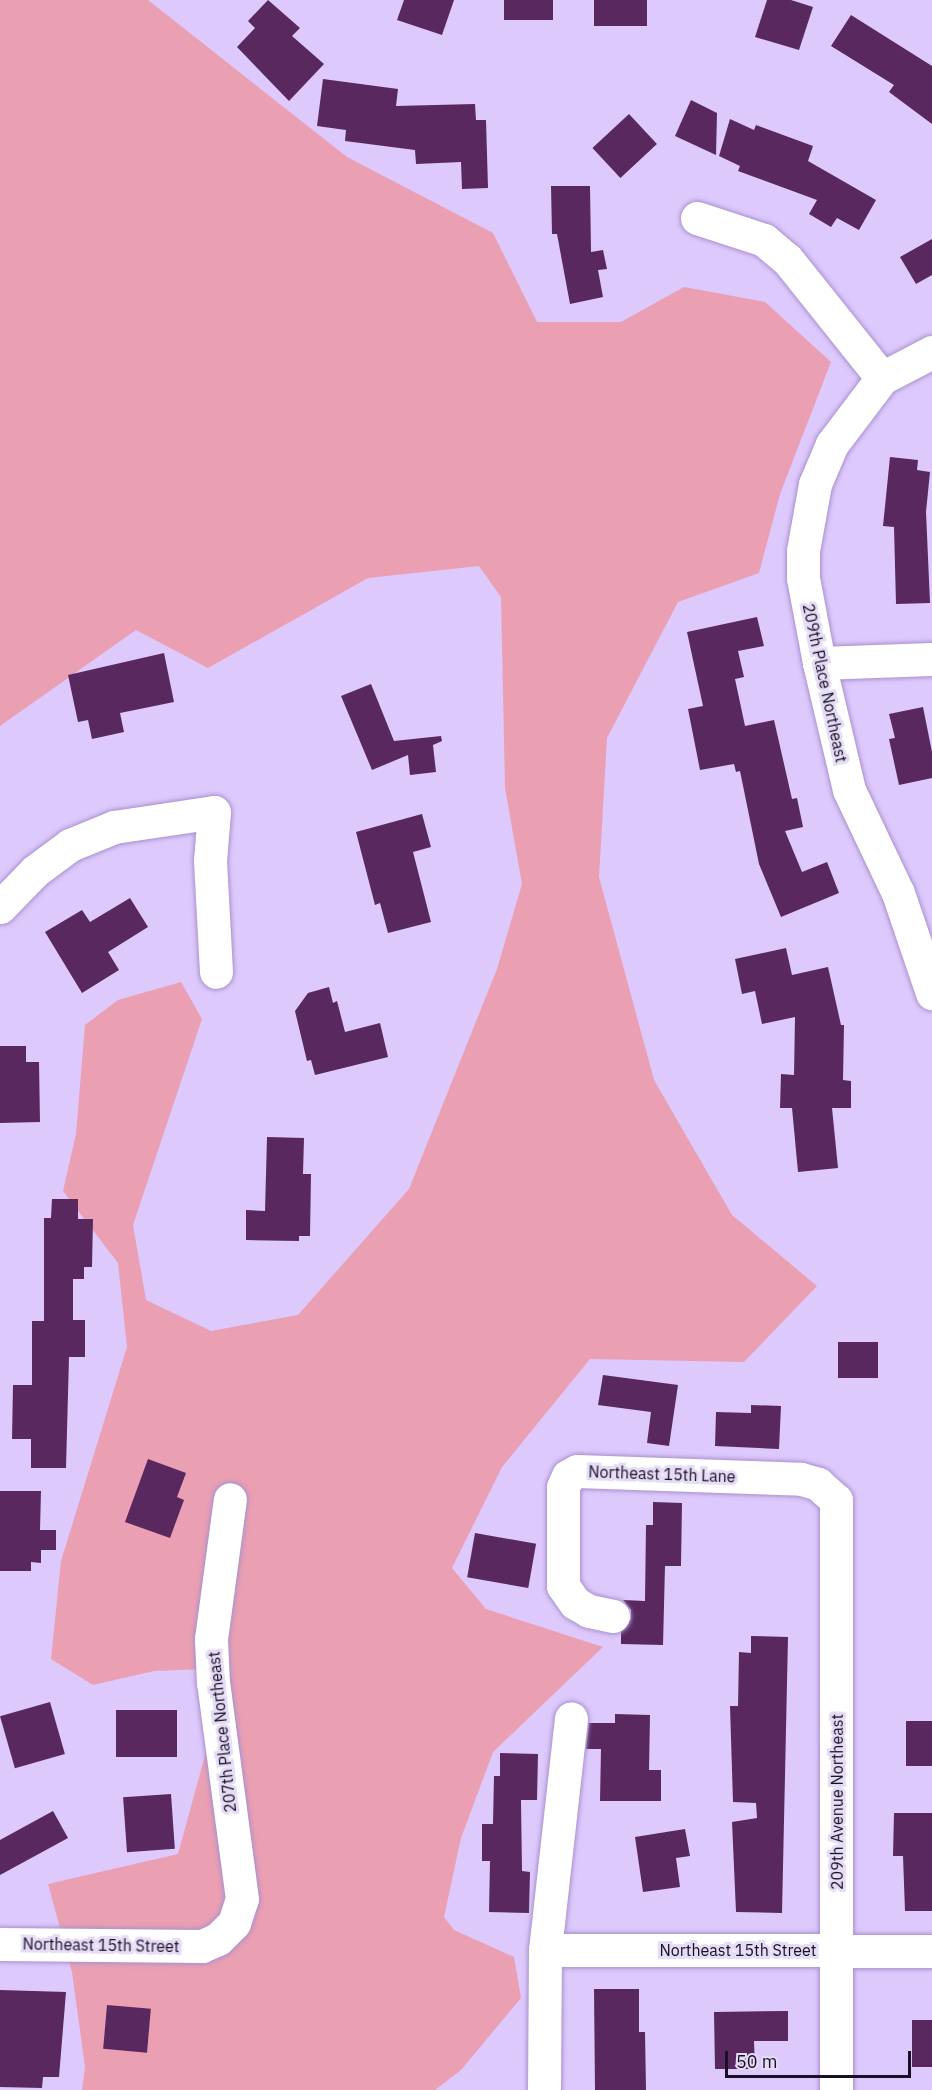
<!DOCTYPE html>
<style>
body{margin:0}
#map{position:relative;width:932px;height:2090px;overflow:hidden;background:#ddc9fc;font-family:"IBM Plex Sans",sans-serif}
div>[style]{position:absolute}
.green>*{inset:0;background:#ea9fb2}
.building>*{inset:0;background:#58285e;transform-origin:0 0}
.roads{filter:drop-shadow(0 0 2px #a991cd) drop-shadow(0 0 2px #a991cd)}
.minor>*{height:33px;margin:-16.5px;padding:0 16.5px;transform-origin:16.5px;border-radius:16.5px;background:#fff}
span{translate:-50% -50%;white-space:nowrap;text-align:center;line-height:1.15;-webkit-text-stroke:6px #e5dcf5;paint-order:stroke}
.street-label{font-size:16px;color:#191026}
.scale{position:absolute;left:725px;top:2051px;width:186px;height:27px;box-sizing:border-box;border:3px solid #191026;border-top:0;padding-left:8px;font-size:18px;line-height:21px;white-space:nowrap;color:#191026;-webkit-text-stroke:4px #e5dcf5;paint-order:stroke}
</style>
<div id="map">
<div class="green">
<div style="clip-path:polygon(0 0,148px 0,347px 157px,493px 233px,537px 322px,621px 322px,684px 287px,765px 302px,831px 362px,780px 494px,759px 573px,678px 602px,607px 738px,599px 877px,654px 1080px,732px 1215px,817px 1286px,744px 1362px,590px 1359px,502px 1467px,452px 1568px,486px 1609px,603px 1647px,493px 1752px,461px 1838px,444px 1917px,454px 1930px,514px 1957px,521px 1998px,461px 2070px,435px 2090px,82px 2090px,85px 2067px,72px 1972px,48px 1884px,178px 1854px,229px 1668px,154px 1671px,93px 1685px,51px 1659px,61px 1561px,127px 1347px,118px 1263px,63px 1191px,76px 1134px,85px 1025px,118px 1000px,181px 982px,202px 1019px,133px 1225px,146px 1300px,211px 1331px,298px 1315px,409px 1189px,497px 969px,522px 884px,505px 788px,501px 597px,479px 566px,368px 578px,208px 668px,136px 630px,0 726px)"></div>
</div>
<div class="building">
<div style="clip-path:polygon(268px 0,300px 28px,292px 36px,324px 64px,289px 101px,237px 47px,255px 28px,248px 21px)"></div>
<div style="clip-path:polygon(404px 0,454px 0,442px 35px,397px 20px)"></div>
<div style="left:504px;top:0;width:49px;height:20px"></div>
<div style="left:594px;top:0;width:53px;height:26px"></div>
<div style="clip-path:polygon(767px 0,791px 0,813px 7px,799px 50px,755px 37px)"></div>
<div style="clip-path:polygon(851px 15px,932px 66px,932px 124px,889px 92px,894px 85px,831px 46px)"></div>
<div style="clip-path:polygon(323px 79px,398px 89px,396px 106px,475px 104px,476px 120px,486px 120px,488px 188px,462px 189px,461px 162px,416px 164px,415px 150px,345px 141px,346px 130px,317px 126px)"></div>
<div style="clip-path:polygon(691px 100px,717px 113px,716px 155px,675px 136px)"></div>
<div style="left:629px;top:114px;width:41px;height:50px;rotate:47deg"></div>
<div style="clip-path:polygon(730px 119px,754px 130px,756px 125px,813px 146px,808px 161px,876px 200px,859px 230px,837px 218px,831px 227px,809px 214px,817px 200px,738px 171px,740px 166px,719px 156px)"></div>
<div style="clip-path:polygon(551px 186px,590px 186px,591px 252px,603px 250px,607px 269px,598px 270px,603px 297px,570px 304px,557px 234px,552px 234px)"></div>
<div style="clip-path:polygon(932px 239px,932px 275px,916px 284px,900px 257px)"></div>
<div style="clip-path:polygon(890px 457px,918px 460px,917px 470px,930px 472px,926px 512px,930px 603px,896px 604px,894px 527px,883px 526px)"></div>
<div style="clip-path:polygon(757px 617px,764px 646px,738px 651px,744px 677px,735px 679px,745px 726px,774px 720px,792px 799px,797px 798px,803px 827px,785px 831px,802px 872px,827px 862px,839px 893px,781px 917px,759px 864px,740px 771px,736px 772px,734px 764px,700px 770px,688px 709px,703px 706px,687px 632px)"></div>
<div style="clip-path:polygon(164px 653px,174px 702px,120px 713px,124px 732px,92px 739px,88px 720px,78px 722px,68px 675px)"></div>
<div style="clip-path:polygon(371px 684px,394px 741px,441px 736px,442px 741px,433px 745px,436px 772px,410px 775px,408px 755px,372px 770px,341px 696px)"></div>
<div style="clip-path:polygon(923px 707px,932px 752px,932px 778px,899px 785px,889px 739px,895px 738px,889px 714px)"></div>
<div style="clip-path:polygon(422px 814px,431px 847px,413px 852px,431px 922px,388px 933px,380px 903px,375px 905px,356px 832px)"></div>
<div style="clip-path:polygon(130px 898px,148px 927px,108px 952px,119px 970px,82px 993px,45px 932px,82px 910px,90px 922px)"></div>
<div style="clip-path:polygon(786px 948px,792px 975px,828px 967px,841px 1025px,844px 1025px,843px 1080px,851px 1081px,851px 1108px,832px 1108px,838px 1168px,798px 1172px,792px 1108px,780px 1108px,781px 1074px,794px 1075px,795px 1017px,762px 1024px,755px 991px,742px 994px,735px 959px)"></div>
<div style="clip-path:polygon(329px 987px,333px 1003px,337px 1001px,345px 1032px,380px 1023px,388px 1057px,315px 1075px,311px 1060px,307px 1061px,295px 1011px,308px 993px)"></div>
<div style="clip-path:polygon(0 1046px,26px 1046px,26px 1062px,39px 1062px,40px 1122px,0 1123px)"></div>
<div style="clip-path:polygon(267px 1137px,304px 1138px,303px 1174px,311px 1174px,310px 1236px,299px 1236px,299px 1241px,246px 1240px,246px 1210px,265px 1211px)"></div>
<div style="clip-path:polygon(52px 1199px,78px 1199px,78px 1219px,93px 1219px,92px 1267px,84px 1267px,84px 1279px,73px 1279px,73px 1320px,85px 1320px,85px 1357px,69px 1357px,66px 1468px,31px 1468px,31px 1439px,12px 1439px,13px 1385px,32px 1385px,32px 1321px,44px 1321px,44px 1218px,51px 1218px)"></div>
<div style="left:838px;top:1342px;width:40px;height:36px"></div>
<div style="clip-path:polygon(603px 1375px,678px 1385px,669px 1446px,647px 1443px,651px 1412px,598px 1405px)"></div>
<div style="clip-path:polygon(751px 1405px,781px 1406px,779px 1449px,715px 1446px,716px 1412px,751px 1413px)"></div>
<div style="clip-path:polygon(148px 1459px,186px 1473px,177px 1497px,184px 1500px,170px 1538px,125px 1522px)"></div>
<div style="clip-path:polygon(0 1491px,41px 1491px,40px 1530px,56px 1530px,56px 1550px,41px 1550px,41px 1563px,31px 1562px,31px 1571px,0 1571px)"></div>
<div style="clip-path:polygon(653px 1502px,682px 1503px,681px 1566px,665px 1566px,663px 1645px,621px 1644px,621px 1632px,631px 1619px,631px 1610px,623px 1600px,645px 1601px,646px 1525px,653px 1525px)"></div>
<div style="left:475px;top:1533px;width:62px;height:45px;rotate:10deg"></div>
<div style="clip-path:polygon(751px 1636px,788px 1637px,782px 1913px,736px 1912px,732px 1822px,757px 1818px,756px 1803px,733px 1802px,730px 1706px,738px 1706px,739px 1652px,751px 1653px)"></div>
<div style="left:50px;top:1702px;width:54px;height:52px;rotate:74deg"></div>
<div style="left:177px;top:1710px;width:47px;height:61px;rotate:90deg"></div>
<div style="clip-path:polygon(615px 1714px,650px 1715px,649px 1770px,661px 1770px,661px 1801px,600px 1801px,601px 1749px,586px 1749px,589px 1723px,615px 1723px)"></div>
<div style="left:932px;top:1721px;width:45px;height:26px;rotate:90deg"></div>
<div style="clip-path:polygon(500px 1753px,538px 1754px,537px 1800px,521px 1800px,522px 1871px,530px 1872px,529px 1913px,489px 1912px,490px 1861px,482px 1861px,482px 1824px,493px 1824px,494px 1776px,500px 1776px)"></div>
<div style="left:171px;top:1794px;width:55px;height:48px;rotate:86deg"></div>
<div style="clip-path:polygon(53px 1811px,68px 1838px,0 1875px,0 1840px)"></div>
<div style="clip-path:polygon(894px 1813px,932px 1813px,932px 1911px,905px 1911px,903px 1856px,893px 1856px)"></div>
<div style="clip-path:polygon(685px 1829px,690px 1856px,676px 1858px,680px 1887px,643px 1892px,635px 1837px)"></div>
<div style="clip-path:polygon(594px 1989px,639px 1989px,639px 2032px,645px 2032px,646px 2090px,595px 2090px)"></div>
<div style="clip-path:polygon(0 1990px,66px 1992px,59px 2077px,43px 2077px,42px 2088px,0 2087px)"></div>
<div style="left:107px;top:2005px;width:44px;height:44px;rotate:5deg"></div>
<div style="clip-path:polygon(788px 2011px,788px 2041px,754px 2041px,755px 2069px,715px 2069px,714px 2012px)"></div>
<div style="left:912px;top:2020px;width:20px;height:47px"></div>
</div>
<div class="roads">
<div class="minor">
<div style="left:697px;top:218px;width:71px;rotate:18.2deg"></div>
<div style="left:764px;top:240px;width:30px;rotate:40deg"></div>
<div style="left:787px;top:259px;width:152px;rotate:51.4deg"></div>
<div style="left:932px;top:352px;width:56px;rotate:152.5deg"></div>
<div style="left:882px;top:378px;width:83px;rotate:127.1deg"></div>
<div style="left:832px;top:444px;width:43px;rotate:113deg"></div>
<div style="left:815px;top:484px;width:68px;rotate:100.2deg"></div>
<div style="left:803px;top:551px;width:27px;rotate:90deg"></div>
<div style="left:803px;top:578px;width:86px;rotate:79.3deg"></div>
<div style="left:819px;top:663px;width:130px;rotate:76.7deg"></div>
<div style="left:849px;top:790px;width:114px;rotate:64.6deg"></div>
<div style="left:898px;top:893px;width:106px;rotate:71.2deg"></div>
<div style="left:819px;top:663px;width:113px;rotate:-2deg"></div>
<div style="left:0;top:907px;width:50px;rotate:-45.8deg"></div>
<div style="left:35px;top:871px;width:44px;rotate:-36.6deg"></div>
<div style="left:70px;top:845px;width:48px;rotate:-22.2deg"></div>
<div style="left:114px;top:827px;width:101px;rotate:-8.5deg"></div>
<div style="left:214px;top:812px;width:49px;rotate:94.7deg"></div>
<div style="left:210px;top:861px;width:111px;rotate:86.9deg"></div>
<div style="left:613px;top:1616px;width:25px;rotate:-168deg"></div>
<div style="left:589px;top:1611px;width:16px;rotate:-150deg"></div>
<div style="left:575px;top:1603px;width:21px;rotate:-125deg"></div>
<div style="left:563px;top:1586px;width:99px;rotate:-90deg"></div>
<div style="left:563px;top:1487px;width:12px;rotate:-66deg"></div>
<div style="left:568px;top:1476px;width:10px;rotate:-29deg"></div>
<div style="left:577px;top:1471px;width:224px;rotate:2deg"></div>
<div style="left:801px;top:1479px;width:18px;rotate:16deg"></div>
<div style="left:818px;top:1484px;width:24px;rotate:42deg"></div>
<div style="left:836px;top:1500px;width:590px;rotate:90deg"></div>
<div style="left:0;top:1944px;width:202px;rotate:0.6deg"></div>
<div style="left:202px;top:1946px;width:17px;rotate:-24deg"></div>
<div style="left:218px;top:1939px;width:23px;rotate:-45deg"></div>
<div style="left:234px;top:1923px;width:25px;rotate:-72deg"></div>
<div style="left:242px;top:1899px;width:218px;rotate:-97.6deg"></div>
<div style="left:213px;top:1683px;width:44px;rotate:-92.6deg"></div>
<div style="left:211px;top:1639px;width:141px;rotate:-82.3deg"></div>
<div style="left:545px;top:1950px;width:387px;rotate:0.1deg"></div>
<div style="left:544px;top:2090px;width:140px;rotate:-89.6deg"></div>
<div style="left:545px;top:1950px;width:233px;rotate:-83.6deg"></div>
</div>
</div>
<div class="street-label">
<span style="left:825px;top:683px;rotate:78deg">209th Place Northeast</span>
<span style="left:662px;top:1474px;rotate:2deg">Northeast 15th Lane</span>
<span style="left:222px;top:1732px;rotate:-96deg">207th Place Northeast</span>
<span style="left:837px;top:1802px;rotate:-90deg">209th Avenue Northeast</span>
<span style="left:101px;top:1945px;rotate:1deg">Northeast 15th Street</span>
<span style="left:738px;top:1950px">Northeast 15th Street</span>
</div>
<div class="scale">50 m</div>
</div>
